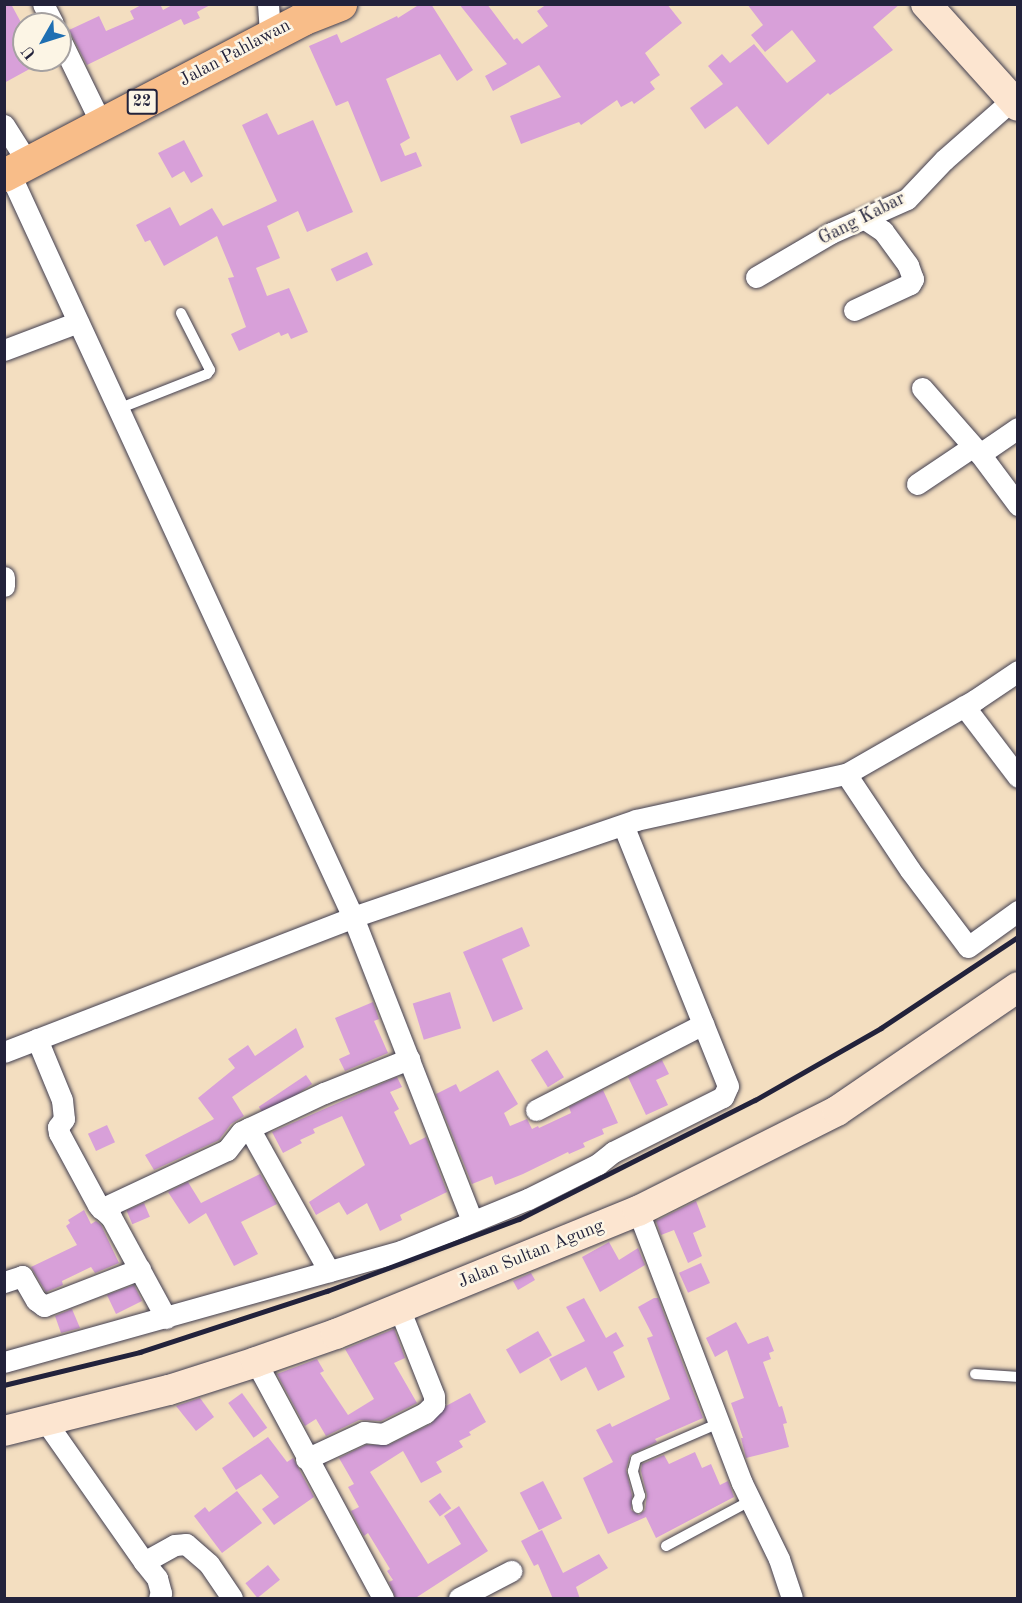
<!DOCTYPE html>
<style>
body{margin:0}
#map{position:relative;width:1022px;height:1603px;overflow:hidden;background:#f3dec0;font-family:"Old Standard TT",serif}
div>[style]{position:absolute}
.building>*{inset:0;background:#d8a0d9;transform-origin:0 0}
.roads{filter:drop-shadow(0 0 2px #413e4f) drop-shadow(0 0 2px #413e4f)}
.lane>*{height:10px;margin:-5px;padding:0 5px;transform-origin:5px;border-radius:5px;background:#fff}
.street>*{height:21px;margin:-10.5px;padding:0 10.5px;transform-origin:10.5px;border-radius:10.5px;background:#fff}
.secondary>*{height:30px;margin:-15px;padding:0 15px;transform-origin:15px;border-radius:15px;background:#fce5d0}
.highway>*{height:33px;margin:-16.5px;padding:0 16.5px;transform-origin:16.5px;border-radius:16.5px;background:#f8bd89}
.rail>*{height:4.5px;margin:-2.25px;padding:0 2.25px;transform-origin:2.25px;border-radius:2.25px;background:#22223b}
span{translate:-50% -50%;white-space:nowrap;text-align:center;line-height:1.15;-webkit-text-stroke:5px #fcf5e5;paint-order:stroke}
.shield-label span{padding:2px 4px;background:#fcf5e5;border:2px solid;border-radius:4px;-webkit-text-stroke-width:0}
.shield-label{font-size:16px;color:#22223b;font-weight:700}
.street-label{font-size:18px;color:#22223b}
.frame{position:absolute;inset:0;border:6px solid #22223b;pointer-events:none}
.north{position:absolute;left:12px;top:12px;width:60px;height:60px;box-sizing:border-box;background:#fcf5e5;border:2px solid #a5a1a1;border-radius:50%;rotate:231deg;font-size:16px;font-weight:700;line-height:24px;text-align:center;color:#22223b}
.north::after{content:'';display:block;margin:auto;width:21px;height:27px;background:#1f6fb2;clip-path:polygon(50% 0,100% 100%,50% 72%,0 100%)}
</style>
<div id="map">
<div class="building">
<div style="clip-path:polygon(4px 4px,11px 4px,24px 28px,24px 60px,46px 60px,4px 83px)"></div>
<div style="clip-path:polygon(143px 4px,160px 4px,163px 10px,174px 4px,212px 4px,197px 12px,200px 18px,184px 25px,181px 19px,87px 65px,69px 30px,99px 16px,106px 31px,134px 19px,130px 11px)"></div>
<div style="clip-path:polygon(420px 4px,431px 4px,473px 70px,457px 81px,440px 54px,386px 79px,410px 138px,400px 144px,405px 156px,416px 152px,422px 166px,381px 182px,348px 101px,336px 106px,309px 46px,337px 34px,341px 43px,397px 16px,398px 18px)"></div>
<div style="clip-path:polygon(459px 4px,487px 4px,514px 40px,517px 38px,522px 44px,548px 26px,537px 11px,547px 4px,667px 4px,682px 23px,645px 53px,660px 75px,650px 82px,655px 89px,634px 104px,632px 101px,621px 107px,617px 100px,581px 125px,579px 122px,521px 144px,510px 116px,561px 97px,539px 65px,493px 91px,485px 76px,507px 64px)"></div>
<div style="clip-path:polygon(747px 4px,900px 4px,873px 27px,893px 50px,830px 95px,828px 93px,768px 145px,737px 106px,705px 129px,690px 108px,723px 84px,708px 66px,722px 54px,730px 63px,754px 44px,787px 83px,816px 61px,792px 30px,765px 52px,751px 35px,763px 25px)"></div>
<div style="clip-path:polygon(267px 113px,278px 135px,313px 120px,353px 212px,307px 232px,298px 211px,267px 226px,280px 258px,256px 268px,267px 296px,289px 288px,308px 332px,291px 339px,288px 333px,281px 336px,279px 332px,239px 351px,231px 334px,246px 327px,228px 278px,234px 277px,217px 236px,164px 266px,150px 240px,145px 242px,136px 225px,170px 207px,180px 226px,212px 208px,223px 226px,277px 201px,242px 125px)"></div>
<div style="clip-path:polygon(184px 140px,203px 176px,191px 183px,184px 171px,172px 178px,158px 153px)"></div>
<div style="left:367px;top:252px;width:14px;height:40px;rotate:65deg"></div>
<div style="clip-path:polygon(522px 927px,530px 946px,502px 959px,523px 1009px,493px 1022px,463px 952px)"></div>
<div style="left:450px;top:992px;width:38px;height:39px;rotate:73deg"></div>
<div style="clip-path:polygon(373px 1002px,379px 1019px,374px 1021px,388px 1053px,345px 1071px,339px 1059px,350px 1054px,335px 1018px)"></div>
<div style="clip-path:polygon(296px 1028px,304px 1047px,232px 1097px,244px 1116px,231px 1124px,219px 1140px,154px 1170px,145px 1155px,214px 1119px,198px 1098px,235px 1068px,228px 1059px,248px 1045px,255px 1056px)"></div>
<div style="left:547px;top:1050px;width:32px;height:19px;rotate:58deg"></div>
<div style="clip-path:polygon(662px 1060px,669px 1074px,656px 1080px,668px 1105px,646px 1115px,628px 1077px)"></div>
<div style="clip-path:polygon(498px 1070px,518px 1104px,504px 1113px,510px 1126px,527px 1119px,532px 1129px,538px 1126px,539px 1128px,571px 1113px,569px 1107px,603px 1090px,618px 1123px,602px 1129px,604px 1134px,583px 1143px,585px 1147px,569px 1154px,568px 1152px,523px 1174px,495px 1185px,492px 1176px,472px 1184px,436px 1094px,456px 1084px,460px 1092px)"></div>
<div style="left:306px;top:1075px;width:11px;height:57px;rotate:56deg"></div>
<div style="clip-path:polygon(397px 1077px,402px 1087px,390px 1092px,399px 1109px,394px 1112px,410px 1145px,426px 1137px,447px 1192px,400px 1215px,402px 1220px,380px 1231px,367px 1203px,347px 1215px,339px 1202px,316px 1215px,309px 1202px,365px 1165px,342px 1116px,313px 1129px,315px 1133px,300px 1140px,302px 1143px,283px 1153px,272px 1132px)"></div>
<div style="left:107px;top:1125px;width:19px;height:21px;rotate:65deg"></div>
<div style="clip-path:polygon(260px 1174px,277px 1204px,241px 1222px,258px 1254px,234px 1266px,206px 1213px,189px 1224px,168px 1192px,188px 1182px,201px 1203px)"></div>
<div style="clip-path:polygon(696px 1201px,706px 1227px,693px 1233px,702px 1256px,688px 1263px,674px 1230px,661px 1235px,656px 1221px)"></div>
<div style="left:144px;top:1203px;width:15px;height:19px;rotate:67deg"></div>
<div style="clip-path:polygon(84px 1210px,91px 1224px,96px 1221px,101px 1225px,119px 1263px,95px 1273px,91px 1267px,62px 1281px,63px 1285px,46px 1292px,31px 1267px,77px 1245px,66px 1226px,70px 1223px,68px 1220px)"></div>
<div style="clip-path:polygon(609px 1242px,619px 1260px,638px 1248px,645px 1265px,600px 1292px,582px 1257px)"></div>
<div style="left:701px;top:1263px;width:22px;height:24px;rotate:66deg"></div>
<div style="clip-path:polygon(531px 1273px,535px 1280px,518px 1290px,513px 1281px)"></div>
<div style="clip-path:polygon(134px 1285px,142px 1301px,116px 1314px,107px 1295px)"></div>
<div style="clip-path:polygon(584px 1298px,606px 1338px,616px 1332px,624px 1346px,613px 1352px,625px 1377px,598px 1391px,586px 1367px,561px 1381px,549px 1359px,585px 1341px,566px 1307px)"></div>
<div style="clip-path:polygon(654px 1298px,658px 1298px,703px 1418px,655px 1439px,657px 1442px,630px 1455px,626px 1470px,632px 1495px,631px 1510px,639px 1515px,645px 1510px,647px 1495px,641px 1471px,642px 1464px,664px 1455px,669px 1464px,695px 1452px,702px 1468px,711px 1464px,720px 1485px,728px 1481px,734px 1497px,656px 1538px,646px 1517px,608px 1534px,583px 1478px,613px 1462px,596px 1430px,610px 1423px,612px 1427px,670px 1399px,647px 1338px,653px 1336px,638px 1307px)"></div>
<div style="clip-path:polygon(72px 1309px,80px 1328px,61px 1333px,55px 1316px)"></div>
<div style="clip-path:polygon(736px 1322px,748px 1344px,768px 1336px,774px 1351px,769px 1353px,771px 1359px,763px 1362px,779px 1407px,782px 1406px,787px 1423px,783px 1424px,789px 1447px,746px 1458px,741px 1438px,743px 1438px,731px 1403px,744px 1398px,727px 1350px,715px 1357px,706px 1338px)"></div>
<div style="clip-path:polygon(394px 1329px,405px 1358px,394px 1363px,417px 1403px,381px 1421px,359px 1420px,326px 1436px,316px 1419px,305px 1426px,277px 1374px,317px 1359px,324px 1371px,320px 1373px,348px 1415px,374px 1399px,345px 1349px)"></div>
<div style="left:538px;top:1331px;width:28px;height:37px;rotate:60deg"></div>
<div style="left:242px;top:1393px;width:43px;height:17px;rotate:54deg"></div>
<div style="clip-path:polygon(470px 1393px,486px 1422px,469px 1432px,471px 1435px,459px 1441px,463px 1447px,436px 1462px,442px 1472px,421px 1483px,403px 1451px,370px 1472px,428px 1564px,461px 1544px,444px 1516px,459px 1506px,488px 1551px,414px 1599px,396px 1599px,389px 1582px,393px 1580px,387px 1571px,390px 1569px,368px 1533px,364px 1536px,351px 1511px,359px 1507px,348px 1487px,354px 1484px,339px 1458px,366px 1445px,389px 1445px,431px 1424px,446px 1406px)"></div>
<div style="clip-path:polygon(200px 1398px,214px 1417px,196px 1431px,176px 1406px)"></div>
<div style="clip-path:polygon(268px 1437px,287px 1462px,293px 1458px,314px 1497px,274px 1525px,262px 1509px,279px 1497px,261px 1474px,236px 1490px,222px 1468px)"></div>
<div style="left:543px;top:1481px;width:42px;height:26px;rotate:63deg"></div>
<div style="clip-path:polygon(237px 1491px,262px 1523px,222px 1553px,194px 1516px,205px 1507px,209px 1512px)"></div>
<div style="left:440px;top:1493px;width:19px;height:14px;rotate:54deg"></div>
<div style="clip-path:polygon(542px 1530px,563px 1573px,599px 1554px,608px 1568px,576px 1587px,580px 1599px,553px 1599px,538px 1564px,534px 1566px,521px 1541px)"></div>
<div style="left:268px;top:1565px;width:19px;height:29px;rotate:51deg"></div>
</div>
<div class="roads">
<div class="lane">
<div style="left:118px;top:409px;width:96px;rotate:-21.5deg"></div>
<div style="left:207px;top:374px;width:5px;rotate:-53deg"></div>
<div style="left:210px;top:370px;width:64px;rotate:-117deg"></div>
<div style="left:975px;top:1374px;width:43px;rotate:4deg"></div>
<div style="left:638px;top:1508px;width:6px;rotate:-99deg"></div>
<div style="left:637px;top:1502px;width:7px;rotate:-63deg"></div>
<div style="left:640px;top:1496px;width:26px;rotate:-106deg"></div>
<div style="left:633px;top:1471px;width:12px;rotate:-76deg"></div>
<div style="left:636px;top:1459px;width:90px;rotate:-23.4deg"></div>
<div style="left:666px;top:1546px;width:95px;rotate:-28.2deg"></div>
</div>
<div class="street">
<div style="left:43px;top:4px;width:22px;rotate:63deg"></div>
<div style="left:268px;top:4px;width:31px;rotate:86deg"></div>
<div style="left:60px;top:39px;width:93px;rotate:64deg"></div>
<div style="left:4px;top:125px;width:45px;rotate:57.7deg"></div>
<div style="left:9px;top:172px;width:821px;rotate:65.22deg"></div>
<div style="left:353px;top:917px;width:326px;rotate:68.6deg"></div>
<div style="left:756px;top:277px;width:87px;rotate:-30.4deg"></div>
<div style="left:831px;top:233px;width:83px;rotate:-24.1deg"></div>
<div style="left:907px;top:199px;width:54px;rotate:-46.5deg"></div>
<div style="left:944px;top:160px;width:91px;rotate:-41.4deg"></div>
<div style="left:854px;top:310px;width:62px;rotate:-24.9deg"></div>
<div style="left:910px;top:284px;width:6px;rotate:-59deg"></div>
<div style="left:913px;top:279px;width:15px;rotate:-110deg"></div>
<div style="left:908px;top:265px;width:42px;rotate:-126.3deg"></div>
<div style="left:883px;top:231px;width:22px;rotate:-146deg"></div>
<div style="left:4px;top:350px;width:79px;rotate:-20.7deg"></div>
<div style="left:922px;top:388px;width:88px;rotate:48.7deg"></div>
<div style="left:980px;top:454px;width:64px;rotate:53.3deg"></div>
<div style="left:980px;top:454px;width:46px;rotate:-34.4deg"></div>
<div style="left:917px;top:484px;width:66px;rotate:-33.9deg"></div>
<div style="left:4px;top:577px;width:9px;rotate:90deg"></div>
<div style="left:964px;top:706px;width:89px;rotate:52.7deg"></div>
<div style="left:846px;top:774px;width:115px;rotate:56.3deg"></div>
<div style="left:910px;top:870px;width:96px;rotate:53deg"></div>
<div style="left:968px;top:947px;width:62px;rotate:-35.8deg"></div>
<div style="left:37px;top:1039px;width:66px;rotate:67.7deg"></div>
<div style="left:62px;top:1100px;width:19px;rotate:84deg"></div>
<div style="left:64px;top:1119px;width:10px;rotate:127deg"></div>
<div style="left:58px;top:1127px;width:6px;rotate:81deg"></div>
<div style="left:59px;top:1133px;width:82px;rotate:61.6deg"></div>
<div style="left:98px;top:1205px;width:18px;rotate:43deg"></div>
<div style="left:111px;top:1217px;width:115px;rotate:61.4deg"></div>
<div style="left:4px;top:1052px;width:374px;rotate:-21.1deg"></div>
<div style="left:353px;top:917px;width:299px;rotate:-18.9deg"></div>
<div style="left:636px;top:820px;width:215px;rotate:-12.4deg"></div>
<div style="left:846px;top:774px;width:149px;rotate:-29.8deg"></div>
<div style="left:975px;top:700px;width:52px;rotate:-34deg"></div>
<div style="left:536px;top:1110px;width:188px;rotate:-27.2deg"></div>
<div style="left:249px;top:1128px;width:164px;rotate:60.8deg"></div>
<div style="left:101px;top:1209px;width:139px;rotate:-25.1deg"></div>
<div style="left:227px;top:1150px;width:23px;rotate:-52deg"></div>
<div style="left:241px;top:1132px;width:92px;rotate:-25.2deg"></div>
<div style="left:324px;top:1093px;width:92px;rotate:-21.8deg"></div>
<div style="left:638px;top:1211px;width:291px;rotate:69.1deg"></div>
<div style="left:742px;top:1483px;width:85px;rotate:64deg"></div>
<div style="left:779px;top:1559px;width:41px;rotate:71.6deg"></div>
<div style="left:4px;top:1282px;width:19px;rotate:-18deg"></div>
<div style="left:22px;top:1276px;width:28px;rotate:60deg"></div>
<div style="left:36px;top:1300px;width:10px;rotate:37deg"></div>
<div style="left:44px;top:1306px;width:103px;rotate:-21.1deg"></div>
<div style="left:4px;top:1362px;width:412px;rotate:-15.6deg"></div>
<div style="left:401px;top:1251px;width:137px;rotate:-22.3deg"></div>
<div style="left:528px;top:1199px;width:78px;rotate:-26.6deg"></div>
<div style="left:598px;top:1164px;width:19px;rotate:-39deg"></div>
<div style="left:613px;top:1152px;width:123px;rotate:-26.6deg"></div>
<div style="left:723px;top:1097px;width:12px;rotate:-66deg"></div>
<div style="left:728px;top:1086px;width:281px;rotate:-111.9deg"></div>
<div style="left:256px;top:1362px;width:268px;rotate:61.7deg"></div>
<div style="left:46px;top:1422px;width:171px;rotate:55deg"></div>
<div style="left:144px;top:1562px;width:35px;rotate:-29deg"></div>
<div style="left:175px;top:1545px;width:11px;rotate:-5deg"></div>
<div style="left:186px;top:1544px;width:30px;rotate:41deg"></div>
<div style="left:209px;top:1564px;width:41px;rotate:55.9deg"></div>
<div style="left:306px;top:1459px;width:64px;rotate:-25deg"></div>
<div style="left:364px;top:1432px;width:19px;rotate:6deg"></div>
<div style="left:383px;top:1434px;width:47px;rotate:-26.6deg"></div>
<div style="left:425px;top:1413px;width:13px;rotate:-45deg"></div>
<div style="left:434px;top:1404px;width:8px;rotate:-90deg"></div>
<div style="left:434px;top:1396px;width:95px;rotate:-111.7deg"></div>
<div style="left:144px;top:1562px;width:21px;rotate:51deg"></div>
<div style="left:157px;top:1578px;width:16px;rotate:75deg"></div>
<div style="left:161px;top:1593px;width:5px;rotate:112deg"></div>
<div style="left:459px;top:1598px;width:59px;rotate:-27.4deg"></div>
</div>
<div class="secondary">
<div style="left:926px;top:4px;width:137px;rotate:48deg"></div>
<div style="left:4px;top:1431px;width:170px;rotate:-14deg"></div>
<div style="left:169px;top:1390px;width:91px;rotate:-17.8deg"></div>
<div style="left:256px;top:1362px;width:85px;rotate:-19.3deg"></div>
<div style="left:336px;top:1334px;width:326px;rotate:-22.2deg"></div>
<div style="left:638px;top:1211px;width:223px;rotate:-26.7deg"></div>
<div style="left:837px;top:1111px;width:219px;rotate:-34.4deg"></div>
</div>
<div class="highway">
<div style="left:4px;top:175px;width:336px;rotate:-27.6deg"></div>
<div style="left:302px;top:19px;width:41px;rotate:-21.5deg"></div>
</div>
</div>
<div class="rail">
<div style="left:4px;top:1385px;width:140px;rotate:-13.6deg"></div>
<div style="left:140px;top:1352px;width:197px;rotate:-18.1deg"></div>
<div style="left:327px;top:1291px;width:205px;rotate:-20.6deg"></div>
<div style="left:519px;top:1219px;width:264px;rotate:-26.8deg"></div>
<div style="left:755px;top:1100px;width:145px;rotate:-29.7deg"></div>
<div style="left:881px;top:1028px;width:164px;rotate:-33.6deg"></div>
</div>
<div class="shield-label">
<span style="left:142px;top:102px">22</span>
</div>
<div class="street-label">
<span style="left:235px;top:53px;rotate:-28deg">Jalan Pahlawan</span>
<span style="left:862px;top:219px;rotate:-27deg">Gang Kabar</span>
<span style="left:531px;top:1254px;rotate:-22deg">Jalan Sultan Agung</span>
</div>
<div class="frame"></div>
<div class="north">U</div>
</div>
